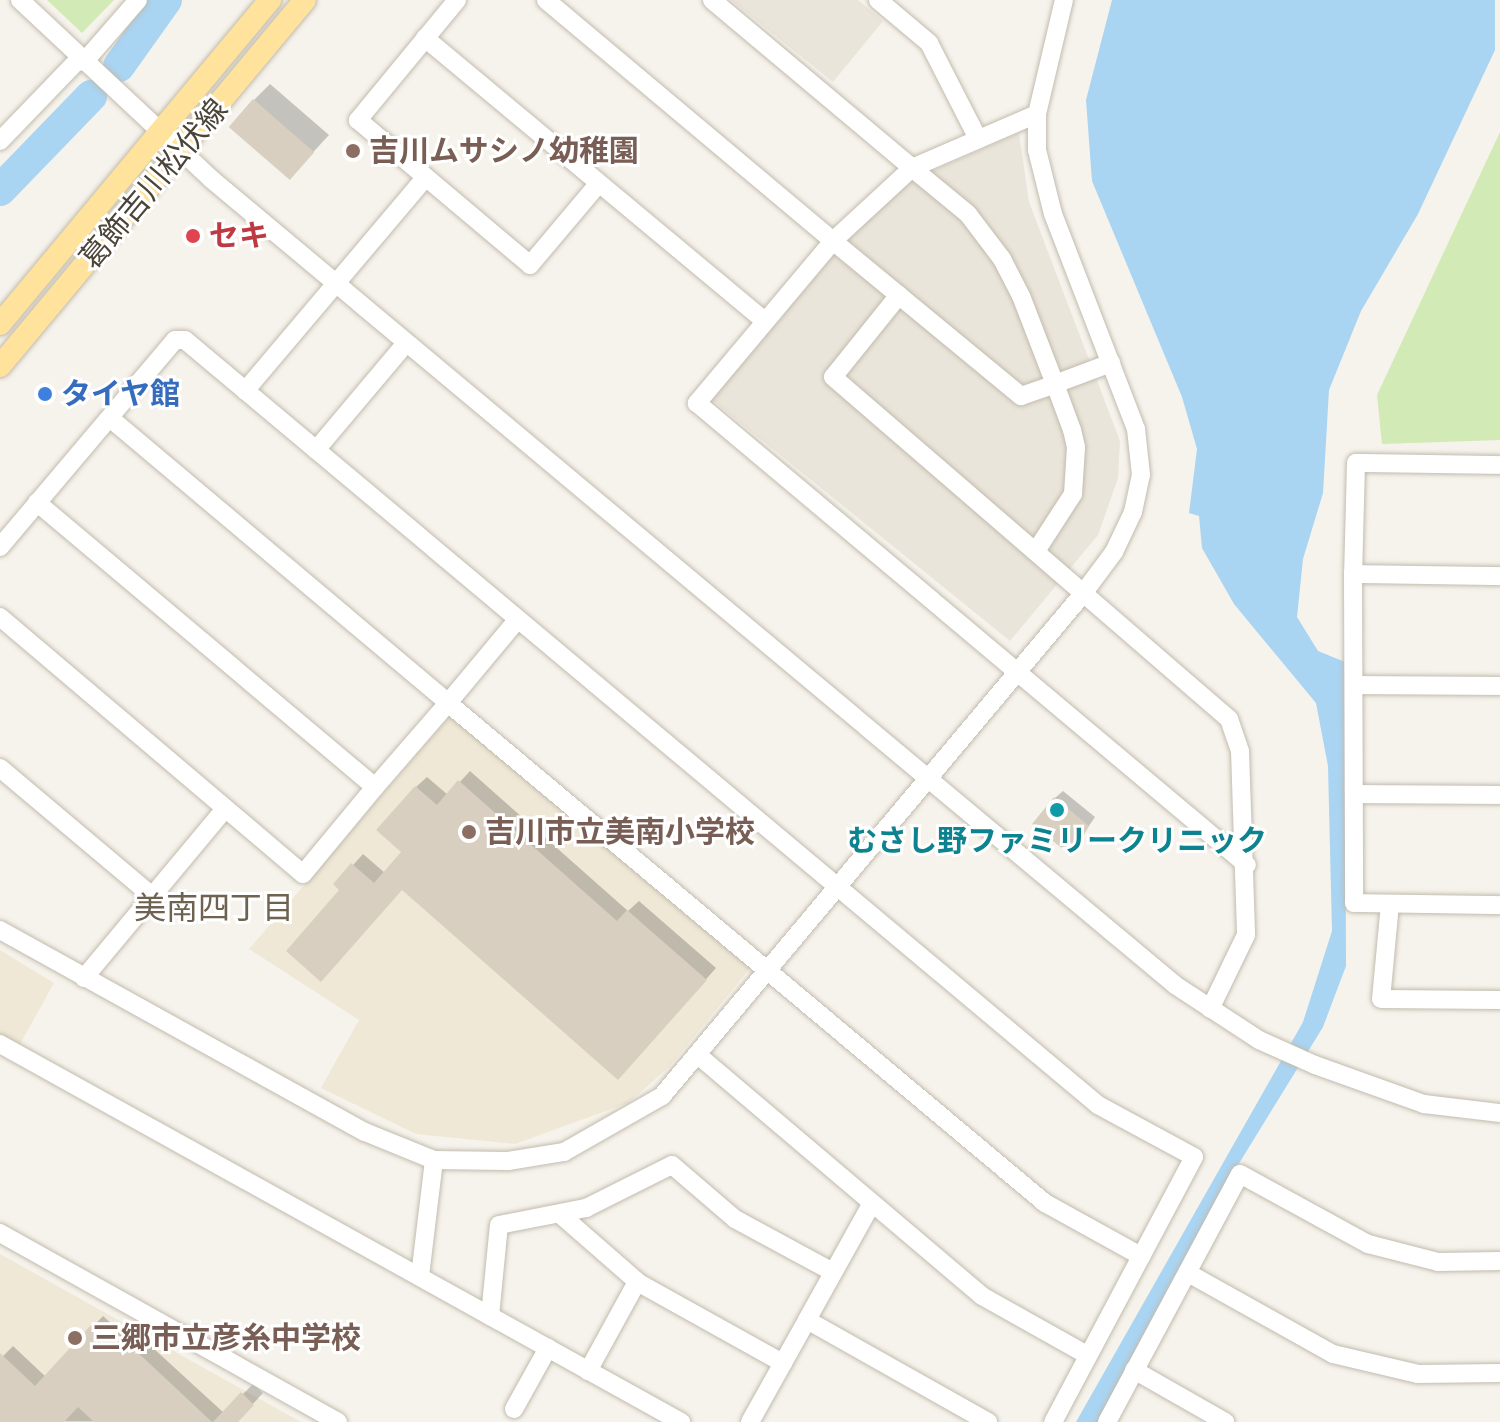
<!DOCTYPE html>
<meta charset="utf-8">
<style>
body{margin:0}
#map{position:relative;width:1500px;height:1422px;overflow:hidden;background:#f6f3ec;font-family:Jost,"Noto Sans JP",sans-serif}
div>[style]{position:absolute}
.residential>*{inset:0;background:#eae5da}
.education>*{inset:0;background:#efe8d6}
.green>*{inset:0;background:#d2eab5}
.water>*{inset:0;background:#a9d4f2}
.shadow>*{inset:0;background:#0003}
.river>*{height:32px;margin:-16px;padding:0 16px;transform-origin:16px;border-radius:16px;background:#a9d4f2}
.building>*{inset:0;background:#d8cfc1;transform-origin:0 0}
.roads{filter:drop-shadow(0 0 2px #c2bbae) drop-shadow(0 0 2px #c2bbae)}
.minor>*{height:18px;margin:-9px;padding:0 9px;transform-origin:9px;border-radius:9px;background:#fff}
.major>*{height:22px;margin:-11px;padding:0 11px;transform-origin:11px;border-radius:11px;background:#ffe39c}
.dots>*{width:22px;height:22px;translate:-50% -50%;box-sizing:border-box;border:4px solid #fff;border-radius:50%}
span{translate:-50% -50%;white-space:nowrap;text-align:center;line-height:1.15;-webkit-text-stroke:6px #fff;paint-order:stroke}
.education-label{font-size:30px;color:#785e54;font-weight:700}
.left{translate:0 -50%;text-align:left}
.street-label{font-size:30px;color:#4b4439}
.health-label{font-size:30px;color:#be3a42;font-weight:700}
.shop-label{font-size:30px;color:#366cbe;font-weight:700}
.culture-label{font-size:30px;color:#0d838f;font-weight:700}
.neighbourhood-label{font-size:32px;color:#6e6250}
</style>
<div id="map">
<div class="residential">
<div style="clip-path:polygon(731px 0,858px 0,883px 21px,833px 82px)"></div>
<div style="clip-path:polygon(1019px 133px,1029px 202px,1120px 441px,1118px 478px,1098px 535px,1010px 641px,711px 399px,836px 244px,907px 182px)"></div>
</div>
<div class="education">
<div style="clip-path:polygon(450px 716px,751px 967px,669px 1067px,628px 1103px,515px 1144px,416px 1134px,321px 1088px,359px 1020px,249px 949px)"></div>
<div style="clip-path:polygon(0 950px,54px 983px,19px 1046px,0 1035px)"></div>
<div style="clip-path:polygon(0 1254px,301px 1422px,0 1422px)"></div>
</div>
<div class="green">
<div style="clip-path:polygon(47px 0,114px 0,82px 33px)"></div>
<div style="clip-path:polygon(1500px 132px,1500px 440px,1382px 444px,1377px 395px)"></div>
</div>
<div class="water">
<div style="clip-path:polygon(1112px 0,1495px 0,1495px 50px,1418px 214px,1361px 311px,1329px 390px,1323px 493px,1303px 559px,1297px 617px,1318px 651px,1345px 662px,1346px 966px,1323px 1027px,1214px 1204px,1098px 1422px,1076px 1422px,1303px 1022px,1332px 931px,1328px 766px,1316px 703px,1234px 604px,1202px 548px,1199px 516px,1189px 513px,1197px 449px,1182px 397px,1092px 181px,1086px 100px)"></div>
</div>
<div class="shadow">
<div style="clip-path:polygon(270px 84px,329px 135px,305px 161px,254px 100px)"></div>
<div style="clip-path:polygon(470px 771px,628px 911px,639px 901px,716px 968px,628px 1067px,403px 888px,342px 890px,336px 884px,363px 854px,385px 873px,404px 852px,416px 787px,427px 777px,448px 795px)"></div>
<div style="clip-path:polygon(1063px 791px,1095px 817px,1076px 845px,1055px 798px)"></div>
<div style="clip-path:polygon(103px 1316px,122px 1333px,129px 1326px,224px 1413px,253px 1384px,263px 1393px,236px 1422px,0 1421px,0 1359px,13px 1346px,46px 1377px)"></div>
</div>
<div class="river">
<div style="left:119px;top:66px;width:81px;rotate:-54.5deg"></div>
<div style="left:0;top:190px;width:131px;rotate:-45.9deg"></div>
</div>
<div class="building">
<div style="left:253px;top:99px;width:81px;height:37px;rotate:41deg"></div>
<div style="clip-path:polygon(458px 780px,617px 921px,627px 910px,707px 980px,618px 1080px,402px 890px,321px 982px,286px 951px,339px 890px,333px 884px,351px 863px,374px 883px,401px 852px,376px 830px,415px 786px,437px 805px)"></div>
<div style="clip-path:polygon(1054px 797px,1089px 826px,1076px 848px,1070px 842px,1064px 850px,1032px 824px)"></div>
<div style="clip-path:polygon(91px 1325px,110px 1342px,118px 1334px,212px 1422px,94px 1422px,78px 1407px,64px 1422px,0 1422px,0 1353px,35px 1386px)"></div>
<div style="clip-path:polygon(241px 1392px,254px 1405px,238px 1422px,213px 1422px)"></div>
</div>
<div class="roads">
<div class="minor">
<div style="left:20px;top:0;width:260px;rotate:43.1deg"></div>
<div style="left:210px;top:178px;width:1258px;rotate:39.9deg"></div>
<div style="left:1175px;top:985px;width:100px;rotate:33.2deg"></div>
<div style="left:1259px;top:1040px;width:61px;rotate:24.1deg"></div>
<div style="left:1315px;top:1065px;width:116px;rotate:19.7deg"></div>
<div style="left:1424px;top:1104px;width:77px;rotate:6.8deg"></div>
<div style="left:457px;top:0;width:156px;rotate:129.5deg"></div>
<div style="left:358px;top:120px;width:225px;rotate:40.1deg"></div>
<div style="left:530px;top:265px;width:107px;rotate:-49.9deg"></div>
<div style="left:546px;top:0;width:375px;rotate:40deg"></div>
<div style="left:833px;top:241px;width:212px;rotate:130deg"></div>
<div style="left:697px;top:403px;width:718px;rotate:40.03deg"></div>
<div style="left:712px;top:0;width:261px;rotate:40deg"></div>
<div style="left:912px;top:168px;width:136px;rotate:-23.4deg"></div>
<div style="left:878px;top:0;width:67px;rotate:40.1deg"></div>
<div style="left:929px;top:43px;width:106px;rotate:62.9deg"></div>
<div style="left:425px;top:38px;width:442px;rotate:39.8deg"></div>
<div style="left:84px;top:62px;width:82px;rotate:-48.9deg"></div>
<div style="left:0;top:141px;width:115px;rotate:-46.1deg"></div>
<div style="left:899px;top:295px;width:105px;rotate:128.8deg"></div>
<div style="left:833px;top:377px;width:523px;rotate:40.82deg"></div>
<div style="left:1229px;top:719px;width:34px;rotate:71deg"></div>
<div style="left:1240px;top:751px;width:184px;rotate:88.1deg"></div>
<div style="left:1246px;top:935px;width:82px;rotate:115.9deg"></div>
<div style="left:245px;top:391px;width:280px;rotate:-49.8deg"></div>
<div style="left:110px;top:418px;width:442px;rotate:40.1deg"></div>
<div style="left:448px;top:703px;width:109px;rotate:-50.2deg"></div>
<div style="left:316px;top:450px;width:140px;rotate:-49.9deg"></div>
<div style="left:1500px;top:465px;width:144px;rotate:-179.2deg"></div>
<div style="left:1356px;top:463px;width:111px;rotate:91.5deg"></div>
<div style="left:1353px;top:574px;width:329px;rotate:89.8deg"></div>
<div style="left:1354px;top:903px;width:146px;rotate:0.8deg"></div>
<div style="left:0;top:547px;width:271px;rotate:-49.8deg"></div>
<div style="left:175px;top:340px;width:10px"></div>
<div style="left:185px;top:340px;width:1191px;rotate:39.96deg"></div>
<div style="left:1098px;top:1105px;width:109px;rotate:28.4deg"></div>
<div style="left:1194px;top:1157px;width:300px;rotate:118deg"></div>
<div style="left:1036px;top:551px;width:68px;rotate:-57deg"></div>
<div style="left:1073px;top:494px;width:47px;rotate:-86.3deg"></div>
<div style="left:1076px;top:447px;width:17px;rotate:-103deg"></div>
<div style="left:1072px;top:430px;width:49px;rotate:-110.3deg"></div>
<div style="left:1055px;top:384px;width:94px;rotate:-111.1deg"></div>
<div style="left:1021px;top:296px;width:42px;rotate:-117.2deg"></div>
<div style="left:1002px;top:259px;width:56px;rotate:-127.1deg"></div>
<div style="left:968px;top:214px;width:72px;rotate:-140.6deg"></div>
<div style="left:912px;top:168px;width:108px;rotate:137.3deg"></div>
<div style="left:833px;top:241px;width:244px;rotate:39.5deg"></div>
<div style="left:1021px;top:396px;width:36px;rotate:-19deg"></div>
<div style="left:1055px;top:384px;width:60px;rotate:-20.6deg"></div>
<div style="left:1353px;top:574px;width:147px;rotate:0.8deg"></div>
<div style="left:0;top:617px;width:397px;rotate:40.3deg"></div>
<div style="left:303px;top:874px;width:113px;rotate:-50.4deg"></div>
<div style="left:375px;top:787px;width:442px;rotate:-139.9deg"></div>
<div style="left:1355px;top:685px;width:145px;rotate:0.4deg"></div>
<div style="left:0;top:768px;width:197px;rotate:40.1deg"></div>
<div style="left:375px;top:787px;width:111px;rotate:-49deg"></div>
<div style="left:448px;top:703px;width:779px;rotate:39.95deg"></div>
<div style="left:1045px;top:1203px;width:110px;rotate:28.9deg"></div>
<div style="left:1354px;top:794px;width:146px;rotate:0.4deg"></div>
<div style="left:1390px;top:904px;width:95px;rotate:95.4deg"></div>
<div style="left:1381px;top:999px;width:119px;rotate:0.5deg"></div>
<div style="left:0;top:930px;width:417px;rotate:29deg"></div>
<div style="left:365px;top:1132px;width:74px;rotate:22.1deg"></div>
<div style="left:434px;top:1160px;width:74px;rotate:0.8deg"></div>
<div style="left:508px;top:1161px;width:57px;rotate:-9.1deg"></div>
<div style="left:564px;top:1152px;width:113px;rotate:-29.7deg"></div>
<div style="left:662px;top:1096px;width:654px;rotate:-50.03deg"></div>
<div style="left:1082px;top:595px;width:54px;rotate:-53.3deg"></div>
<div style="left:1114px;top:552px;width:44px;rotate:-64.6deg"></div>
<div style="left:1133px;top:512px;width:38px;rotate:-78deg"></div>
<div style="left:1141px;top:475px;width:46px;rotate:-96.2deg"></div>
<div style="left:1136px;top:429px;width:230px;rotate:-111.1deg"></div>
<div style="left:1053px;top:214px;width:66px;rotate:-104deg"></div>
<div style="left:1037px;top:150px;width:36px;rotate:-90deg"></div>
<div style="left:1037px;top:114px;width:117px;rotate:-76.7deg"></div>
<div style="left:84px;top:978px;width:220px;rotate:-50.2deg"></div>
<div style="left:0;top:1044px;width:779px;rotate:29.03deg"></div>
<div style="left:699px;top:1056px;width:371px;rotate:40.3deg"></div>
<div style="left:982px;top:1296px;width:120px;rotate:29.3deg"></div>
<div style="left:872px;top:1203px;width:134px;rotate:119.1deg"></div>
<div style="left:807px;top:1320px;width:208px;rotate:29.4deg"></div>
<div style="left:561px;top:1215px;width:103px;rotate:41.1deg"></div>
<div style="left:639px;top:1283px;width:165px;rotate:29.1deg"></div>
<div style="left:0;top:1233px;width:387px;rotate:29.2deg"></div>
<div style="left:1188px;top:1273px;width:166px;rotate:29.2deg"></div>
<div style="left:1333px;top:1354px;width:87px;rotate:13.2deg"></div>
<div style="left:1418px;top:1374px;width:82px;rotate:-0.7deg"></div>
<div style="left:420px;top:1276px;width:117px;rotate:-83.1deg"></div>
<div style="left:490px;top:1316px;width:91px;rotate:-84.4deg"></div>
<div style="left:499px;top:1225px;width:89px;rotate:-11.1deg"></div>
<div style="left:586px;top:1208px;width:96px;rotate:-26.6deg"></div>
<div style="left:672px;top:1165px;width:83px;rotate:40.6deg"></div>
<div style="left:735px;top:1219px;width:111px;rotate:28.4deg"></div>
<div style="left:1134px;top:1370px;width:105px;rotate:29.7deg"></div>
<div style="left:588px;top:1371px;width:102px;rotate:-61.2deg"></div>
<div style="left:514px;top:1409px;width:70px;rotate:-60.9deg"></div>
<div style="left:750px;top:1422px;width:117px;rotate:-60.8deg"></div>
<div style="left:1107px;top:1422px;width:281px;rotate:-61.8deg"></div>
<div style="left:1240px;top:1174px;width:146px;rotate:28.7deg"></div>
<div style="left:1368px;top:1244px;width:72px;rotate:14.4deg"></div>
<div style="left:1438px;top:1262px;width:62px;rotate:-0.9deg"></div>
</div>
<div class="major">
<div style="left:0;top:324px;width:422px;rotate:-50.2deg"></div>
<div style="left:0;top:366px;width:476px;rotate:-50.2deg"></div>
</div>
</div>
<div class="dots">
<div style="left:353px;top:151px;background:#8d6e63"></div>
<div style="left:193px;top:236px;background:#e0444e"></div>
<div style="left:45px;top:394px;background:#3f7fe0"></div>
<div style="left:1057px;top:810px;background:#0f9aa8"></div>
<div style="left:469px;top:832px;background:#8d6e63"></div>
<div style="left:75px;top:1338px;background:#8d6e63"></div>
</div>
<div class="education-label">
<span class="left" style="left:369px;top:151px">吉川ムサシノ幼稚園</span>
<span class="left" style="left:485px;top:832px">吉川市立美南小学校</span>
<span class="left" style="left:91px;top:1338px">三郷市立彦糸中学校</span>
</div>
<div class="street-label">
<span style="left:154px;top:184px;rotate:-50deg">葛飾吉川松伏線</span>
</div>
<div class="health-label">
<span class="left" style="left:209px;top:236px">セキ</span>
</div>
<div class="shop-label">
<span class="left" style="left:61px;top:394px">タイヤ館</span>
</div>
<div class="culture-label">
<span style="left:1057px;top:841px">むさし野ファミリークリニック</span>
</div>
<div class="neighbourhood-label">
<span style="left:214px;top:908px">美南四丁目</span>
</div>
</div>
